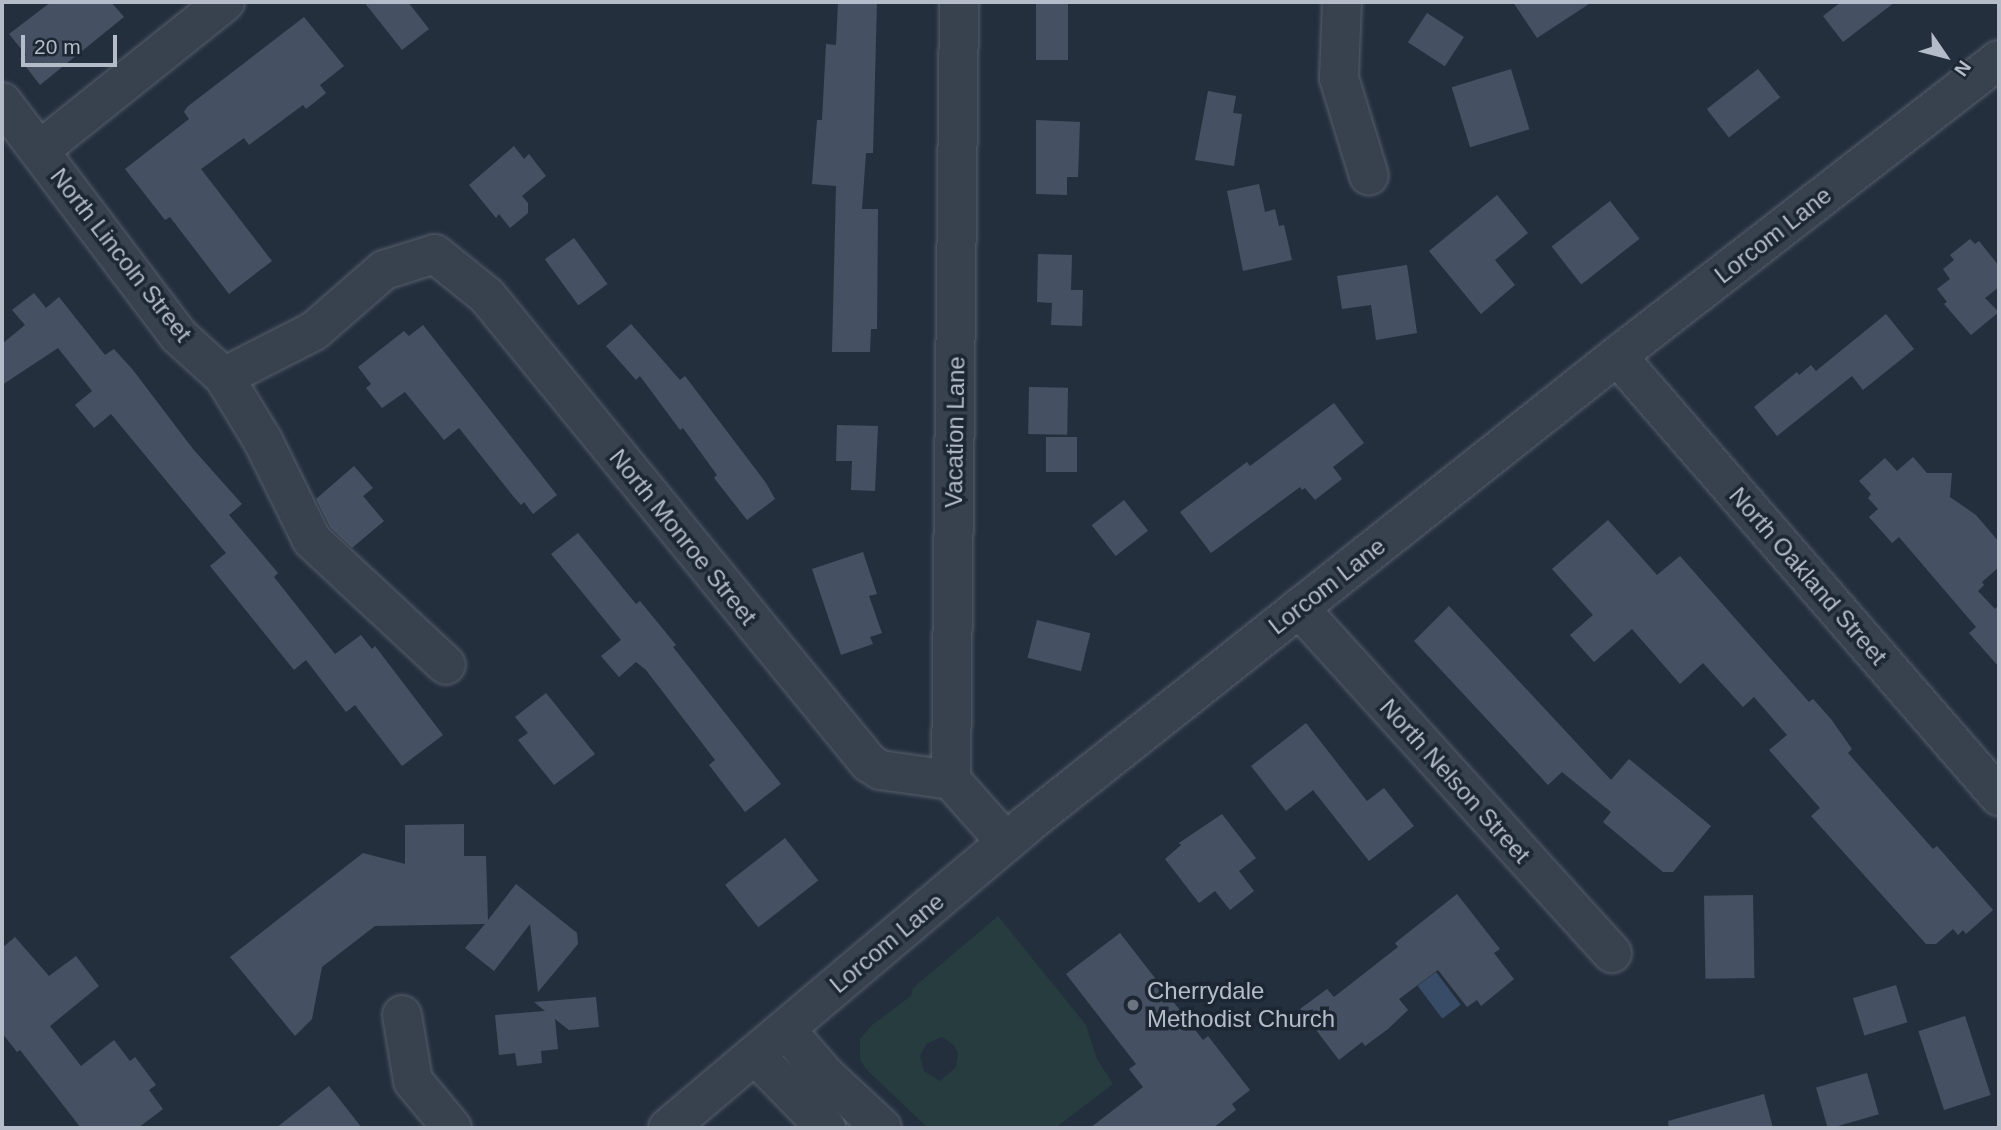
<!DOCTYPE html>
<style>
body{margin:0}
#map{position:relative;width:2001px;height:1130px;overflow:hidden;background:#242f3e;font-family:Arial,sans-serif}
div>[style]{position:absolute}
.green>*{inset:0;background:#263c3f}
.water>*{inset:0;background:#394c67;transform-origin:0 0}
.building>*{inset:0;background:#455162;transform-origin:0 0}
.roads{filter:drop-shadow(0 0 2px #565f6c) drop-shadow(0 0 2px #565f6c)}
.minor>*{height:38px;margin:-19px;padding:0 19px;transform-origin:19px;border-radius:19px;background:#38414e}
.dots>*{width:19px;height:19px;translate:-50% -50%;box-sizing:border-box;border:4px solid #1d2633;border-radius:50%}
span{translate:-50% -50%;white-space:nowrap;text-align:center;line-height:1.15;-webkit-text-stroke:7px #1d2633;paint-order:stroke}
.street-label{font-size:24px;color:#b4bcc9}
.poi-label{font-size:24px;color:#b4bcc9}
.left{translate:0 -50%;text-align:left}
.frame{position:absolute;inset:0;border:4px solid #b4bcc9;pointer-events:none}
.north{position:absolute;left:1910px;top:21px;width:70px;height:70px;-webkit-text-stroke:5px #1d2633;paint-order:stroke;rotate:125deg;font-size:19px;font-weight:700;line-height:28px;text-align:center;color:#b4bcc9}
.north::after{content:'';display:block;margin:auto;width:24px;height:32px;background:#b4bcc9;clip-path:polygon(50% 0,100% 100%,50% 72%,0 100%)}
.scale{position:absolute;left:21px;top:35px;width:96px;height:32px;box-sizing:border-box;border:4px solid #b4bcc9;border-top:0;padding-left:9px;font-size:21px;line-height:24px;white-space:nowrap;color:#b4bcc9;-webkit-text-stroke:5px #1d2633;paint-order:stroke}
</style>
<div id="map">
<div class="green">
<div style="clip-path:polygon(evenodd,998px 916px,1086px 1025px,1097px 1059px,1113px 1084px,1055px 1128px,928px 1128px,867px 1070px,860px 1060px,860px 1039px,871px 1026px,911px 996px,913px 988px,998px 916px,942px 1037px,954px 1045px,958px 1053px,956px 1067px,940px 1081px,924px 1071px,920px 1056px,926px 1044px,942px 1037px)"></div>
</div>
<div class="water">
<div style="left:1436px;top:972px;width:41px;height:23px;rotate:53deg"></div>
</div>
<div class="building">
<div style="clip-path:polygon(51px 2px,111px 2px,124px 17px,40px 85px,20px 59px,26px 55px,9px 34px)"></div>
<div style="clip-path:polygon(364px 2px,408px 2px,429px 29px,402px 50px)"></div>
<div style="clip-path:polygon(838px 2px,877px 2px,873px 153px,866px 153px,862px 209px,878px 209px,877px 329px,871px 329px,870px 352px,832px 352px,836px 186px,812px 184px,817px 120px,822px 120px,826px 44px,836px 45px)"></div>
<div style="left:1036px;top:2px;width:32px;height:58px"></div>
<div style="clip-path:polygon(1513px 2px,1592px 2px,1537px 38px)"></div>
<div style="clip-path:polygon(1841px 2px,1895px 2px,1843px 42px,1823px 16px)"></div>
<div style="left:1427px;top:13px;width:44px;height:35px;rotate:33deg"></div>
<div style="clip-path:polygon(304px 17px,344px 66px,320px 85px,326px 93px,306px 109px,303px 105px,249px 145px,244px 138px,201px 169px,272px 261px,229px 294px,170px 217px,165px 220px,125px 169px,189px 119px,184px 112px,187px 107px)"></div>
<div style="left:1511px;top:69px;width:63px;height:62px;rotate:73deg"></div>
<div style="left:1758px;top:69px;width:36px;height:65px;rotate:52deg"></div>
<div style="clip-path:polygon(1208px 91px,1236px 96px,1233px 113px,1242px 114px,1234px 166px,1195px 160px)"></div>
<div style="clip-path:polygon(1036px 120px,1080px 122px,1078px 177px,1067px 177px,1067px 195px,1036px 194px)"></div>
<div style="clip-path:polygon(514px 146px,524px 159px,529px 154px,546px 176px,522px 196px,528px 203px,528px 213px,510px 228px,499px 214px,496px 218px,469px 185px)"></div>
<div style="clip-path:polygon(1259px 184px,1265px 212px,1275px 209px,1279px 226px,1284px 225px,1292px 260px,1243px 271px,1227px 191px)"></div>
<div style="clip-path:polygon(1497px 195px,1528px 233px,1495px 260px,1515px 285px,1481px 314px,1429px 251px)"></div>
<div style="left:1610px;top:201px;width:48px;height:74px;rotate:52deg"></div>
<div style="left:574px;top:238px;width:57px;height:36px;rotate:54deg"></div>
<div style="clip-path:polygon(1970px 239px,1975px 244px,1979px 241px,1999px 266px,1999px 287px,1985px 298px,1999px 312px,1971px 335px,1944px 304px,1947px 302px,1937px 289px,1950px 279px,1943px 269px,1954px 260px,1950px 255px)"></div>
<div style="clip-path:polygon(1038px 254px,1072px 255px,1071px 290px,1083px 290px,1082px 326px,1051px 325px,1052px 303px,1037px 302px)"></div>
<div style="clip-path:polygon(1407px 265px,1417px 333px,1376px 340px,1371px 305px,1342px 309px,1337px 276px)"></div>
<div style="clip-path:polygon(34px 293px,46px 308px,59px 297px,105px 355px,114px 349px,133px 370px,193px 449px,242px 504px,229px 515px,278px 573px,274px 577px,335px 654px,361px 635px,372px 649px,375px 646px,443px 735px,402px 766px,355px 705px,346px 712px,306px 660px,294px 670px,210px 566px,226px 553px,111px 414px,94px 428px,75px 405px,92px 391px,58px 348px,2px 385px,2px 344px,25px 325px,12px 310px)"></div>
<div style="clip-path:polygon(1886px 314px,1914px 349px,1863px 390px,1852px 376px,1777px 436px,1754px 407px,1797px 372px,1799px 375px,1811px 365px,1816px 371px)"></div>
<div style="clip-path:polygon(631px 324px,680px 380px,685px 376px,766px 483px,775px 499px,747px 520px,714px 478px,717px 475px,683px 428px,680px 430px,640px 376px,636px 380px,606px 346px)"></div>
<div style="clip-path:polygon(423px 325px,557px 495px,533px 514px,524px 502px,521px 505px,513px 496px,459px 428px,444px 440px,405px 392px,382px 408px,366px 388px,371px 384px,358px 367px,404px 331px,409px 336px)"></div>
<div style="left:1029px;top:387px;width:39px;height:47px;rotate:1deg"></div>
<div style="clip-path:polygon(1334px 403px,1364px 443px,1333px 467px,1342px 479px,1315px 500px,1305px 488px,1302px 490px,1300px 487px,1211px 553px,1180px 512px,1247px 462px,1250px 466px)"></div>
<div style="clip-path:polygon(837px 425px,878px 426px,875px 491px,851px 490px,852px 461px,836px 461px)"></div>
<div style="left:1046px;top:437px;width:31px;height:35px"></div>
<div style="clip-path:polygon(1913px 457px,1927px 473px,1952px 473px,1950px 497px,1976px 515px,1999px 542px,1999px 567px,1982px 582px,1984px 585px,1978px 591px,1995px 609px,1999px 605px,1999px 667px,1969px 633px,1976px 627px,1899px 537px,1892px 543px,1869px 517px,1878px 509px,1868px 498px,1871px 494px,1859px 481px,1885px 458px,1897px 471px)"></div>
<div style="clip-path:polygon(354px 466px,373px 488px,363px 496px,384px 521px,352px 548px,330px 527px,316px 499px)"></div>
<div style="left:1124px;top:500px;width:39px;height:41px;rotate:52deg"></div>
<div style="clip-path:polygon(1608px 520px,1657px 575px,1680px 556px,1809px 702px,1813px 699px,1831px 719px,1852px 749px,1848px 753px,1933px 849px,1937px 846px,1993px 910px,1966px 934px,1963px 930px,1958px 935px,1953px 929px,1936px 944px,1926px 944px,1811px 816px,1820px 808px,1769px 750px,1787px 735px,1754px 697px,1743px 707px,1703px 663px,1680px 684px,1632px 629px,1594px 662px,1570px 635px,1593px 615px,1552px 569px)"></div>
<div style="clip-path:polygon(578px 533px,636px 604px,640px 601px,676px 645px,673px 647px,781px 784px,745px 812px,709px 765px,715px 760px,646px 670px,636px 662px,619px 677px,601px 656px,621px 640px,551px 554px)"></div>
<div style="clip-path:polygon(863px 552px,877px 594px,869px 596px,882px 633px,870px 637px,873px 644px,841px 655px,812px 569px)"></div>
<div style="clip-path:polygon(1449px 606px,1611px 780px,1629px 759px,1711px 826px,1673px 872px,1663px 872px,1603px 822px,1611px 812px,1562px 772px,1548px 785px,1414px 641px)"></div>
<div style="left:1037px;top:620px;width:55px;height:39px;rotate:14deg"></div>
<div style="clip-path:polygon(546px 693px,595px 754px,554px 785px,518px 740px,528px 733px,515px 717px)"></div>
<div style="clip-path:polygon(1306px 723px,1367px 801px,1384px 788px,1414px 826px,1369px 861px,1313px 790px,1286px 811px,1251px 766px)"></div>
<div style="clip-path:polygon(1222px 814px,1256px 858px,1239px 871px,1254px 891px,1230px 910px,1215px 891px,1199px 903px,1165px 859px,1181px 845px,1179px 843px)"></div>
<div style="clip-path:polygon(464px 824px,464px 856px,486px 856px,488px 920px,516px 884px,577px 933px,578px 944px,538px 992px,530px 924px,494px 971px,465px 948px,485px 924px,375px 926px,322px 967px,312px 1019px,295px 1036px,230px 957px,363px 853px,405px 864px,405px 825px)"></div>
<div style="left:785px;top:838px;width:54px;height:76px;rotate:52deg"></div>
<div style="clip-path:polygon(1457px 894px,1500px 949px,1494px 953px,1514px 979px,1481px 1006px,1477px 1000px,1467px 1007px,1438px 970px,1399px 999px,1408px 1010px,1388px 1029px,1365px 1046px,1362px 1042px,1339px 1060px,1300px 1009px,1327px 989px,1334px 997px,1398px 947px,1395px 943px)"></div>
<div style="left:1753px;top:895px;width:83px;height:49px;rotate:89deg"></div>
<div style="clip-path:polygon(1120px 933px,1203px 1040px,1208px 1036px,1250px 1090px,1232px 1104px,1236px 1110px,1213px 1128px,1090px 1128px,1143px 1087px,1129px 1069px,1136px 1064px,1066px 974px)"></div>
<div style="clip-path:polygon(15px 937px,49px 976px,76px 956px,99px 986px,50px 1026px,81px 1066px,114px 1040px,130px 1061px,135px 1057px,156px 1085px,149px 1090px,163px 1109px,138px 1128px,81px 1128px,20px 1050px,17px 1052px,2px 1033px,2px 948px)"></div>
<div style="left:1896px;top:985px;width:39px;height:45px;rotate:73deg"></div>
<div style="clip-path:polygon(596px 997px,599px 1027px,569px 1030px,555px 1019px,558px 1049px,541px 1051px,542px 1063px,517px 1066px,515px 1053px,499px 1055px,495px 1015px,545px 1011px,534px 1002px)"></div>
<div style="left:1965px;top:1016px;width:83px;height:49px;rotate:72deg"></div>
<div style="left:1867px;top:1073px;width:43px;height:53px;rotate:74deg"></div>
<div style="clip-path:polygon(329px 1086px,362px 1128px,276px 1128px)"></div>
<div style="clip-path:polygon(1764px 1094px,1773px 1128px,1669px 1128px,1668px 1121px)"></div>
</div>
<div class="roads">
<div class="minor">
<div style="left:959px;top:2px;width:778px;rotate:90.59deg"></div>
<div style="left:951px;top:780px;width:83px;rotate:48.4deg"></div>
<div style="left:1342px;top:2px;width:76px;rotate:92.3deg"></div>
<div style="left:1339px;top:78px;width:102px;rotate:73deg"></div>
<div style="left:2px;top:102px;width:293px;rotate:52.9deg"></div>
<div style="left:179px;top:336px;width:61px;rotate:42.3deg"></div>
<div style="left:224px;top:377px;width:75px;rotate:58.6deg"></div>
<div style="left:263px;top:441px;width:110px;rotate:63.7deg"></div>
<div style="left:312px;top:540px;width:183px;rotate:43deg"></div>
<div style="left:40px;top:150px;width:237px;rotate:-38.7deg"></div>
<div style="left:1617px;top:356px;width:583px;rotate:49.04deg"></div>
<div style="left:224px;top:377px;width:101px;rotate:-27.1deg"></div>
<div style="left:314px;top:331px;width:93px;rotate:-41.1deg"></div>
<div style="left:384px;top:270px;width:53px;rotate:-17.4deg"></div>
<div style="left:435px;top:254px;width:67px;rotate:38.9deg"></div>
<div style="left:487px;top:296px;width:603px;rotate:50.72deg"></div>
<div style="left:869px;top:763px;width:13px;rotate:32deg"></div>
<div style="left:880px;top:770px;width:72px;rotate:8deg"></div>
<div style="left:1299px;top:608px;width:466px;rotate:47.8deg"></div>
<div style="left:402px;top:1015px;width:67px;rotate:80.5deg"></div>
<div style="left:413px;top:1081px;width:61px;rotate:50.3deg"></div>
<div style="left:786px;top:1030px;width:61px;rotate:49deg"></div>
<div style="left:826px;top:1076px;width:76px;rotate:42.9deg"></div>
<div style="left:755px;top:1055px;width:102px;rotate:45.8deg"></div>
<div style="left:668px;top:1128px;width:469px;rotate:-40.2deg"></div>
<div style="left:1026px;top:825px;width:754px;rotate:-38.43deg"></div>
<div style="left:1617px;top:356px;width:483px;rotate:-37.8deg"></div>
</div>
</div>
<div class="dots">
<div style="left:1133px;top:1005px;background:#6b7280"></div>
</div>
<div class="street-label">
<span style="left:1773px;top:235px;rotate:-38deg">Lorcom Lane</span>
<span style="left:121px;top:255px;rotate:52deg">North Lincoln Street</span>
<span style="left:955px;top:432px;rotate:-89deg">Vacation Lane</span>
<span style="left:683px;top:537px;rotate:51deg">North Monroe Street</span>
<span style="left:1808px;top:576px;rotate:49deg">North Oakland Street</span>
<span style="left:1327px;top:586px;rotate:-38deg">Lorcom Lane</span>
<span style="left:1455px;top:781px;rotate:48deg">North Nelson Street</span>
<span style="left:887px;top:943px;rotate:-40deg">Lorcom Lane</span>
</div>
<div class="poi-label">
<span class="left" style="left:1147px;top:1005px">Cherrydale<br>Methodist Church</span>
</div>
<div class="frame"></div>
<div class="north">N</div>
<div class="scale">20 m</div>
</div>
